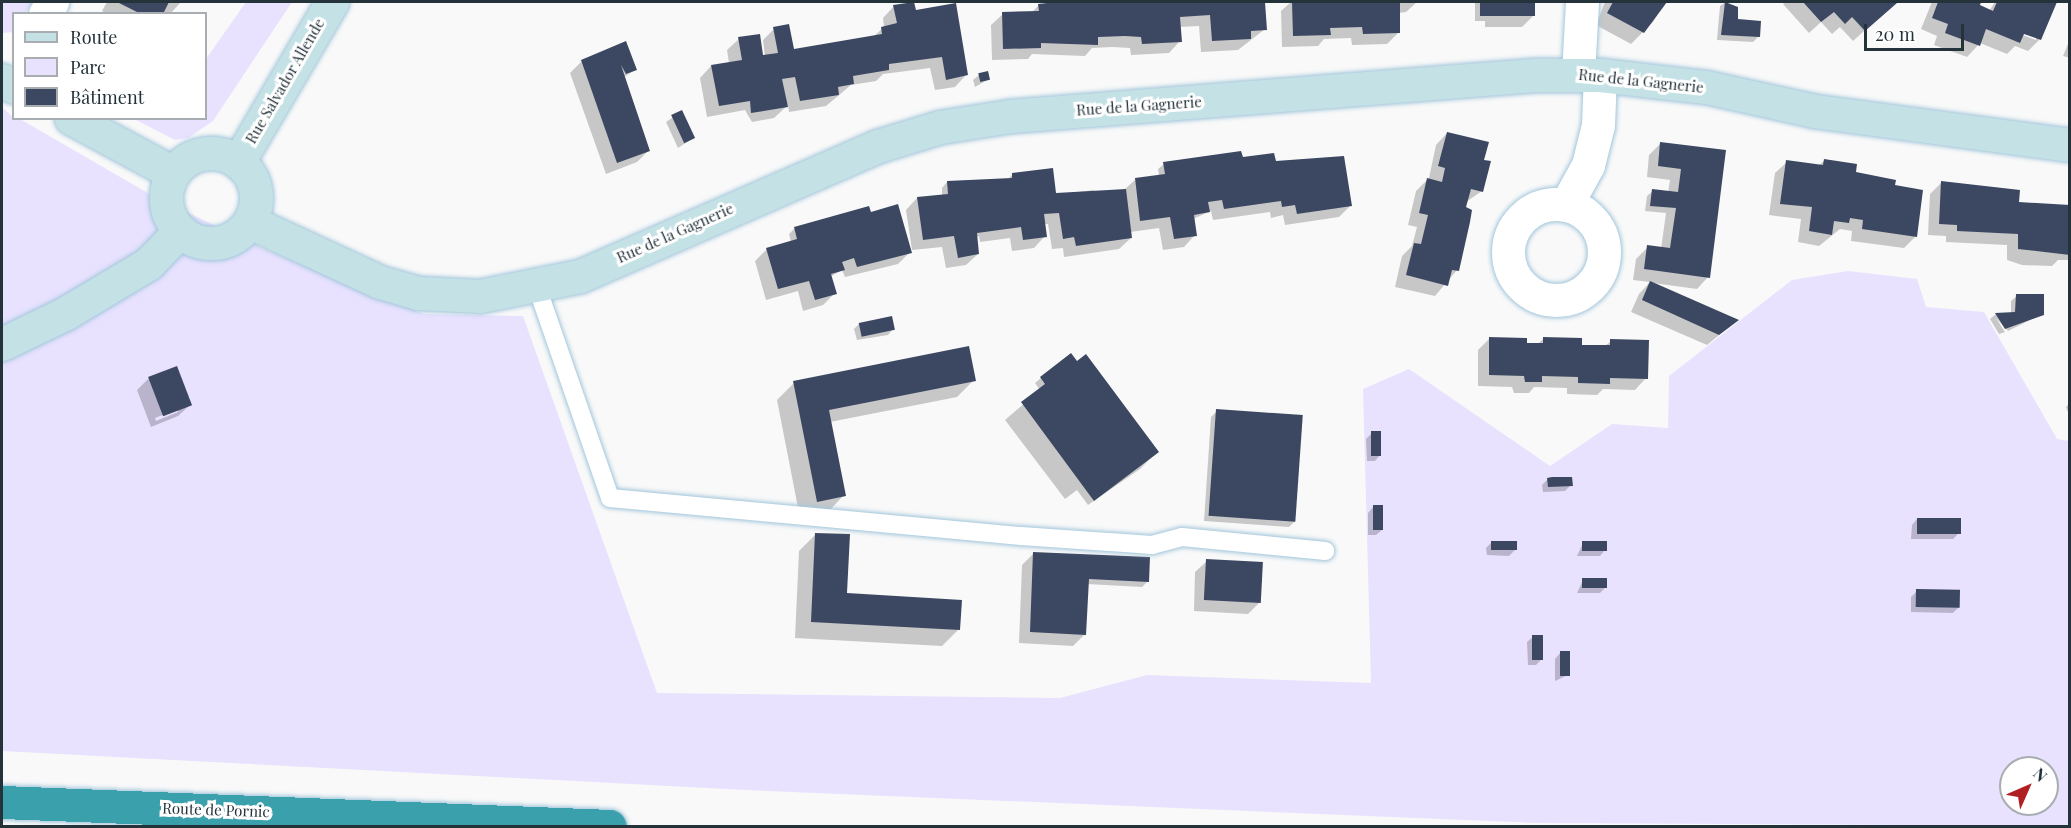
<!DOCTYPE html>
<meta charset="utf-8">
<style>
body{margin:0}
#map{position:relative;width:2071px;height:828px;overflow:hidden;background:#f9f9f9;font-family:"Playfair Display",serif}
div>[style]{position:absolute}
.green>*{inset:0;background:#e8e2ff}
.shadow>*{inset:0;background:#0003}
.building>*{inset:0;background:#3c4862;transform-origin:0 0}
.roads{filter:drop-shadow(0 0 2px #a3c6db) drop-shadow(0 0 2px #a3c6db)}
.lane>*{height:18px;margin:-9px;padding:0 9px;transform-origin:9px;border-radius:9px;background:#fff}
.street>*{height:33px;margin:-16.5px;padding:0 16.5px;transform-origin:16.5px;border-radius:16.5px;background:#fff}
.street>.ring{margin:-16.5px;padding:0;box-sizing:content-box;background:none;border:33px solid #fff;border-radius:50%}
.secondary>*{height:33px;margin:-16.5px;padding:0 16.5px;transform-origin:16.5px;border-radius:16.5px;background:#c4e2e6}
.secondary>.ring{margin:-16.5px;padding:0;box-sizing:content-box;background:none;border:33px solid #c4e2e6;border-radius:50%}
.highway>*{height:33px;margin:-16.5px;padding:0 16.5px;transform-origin:16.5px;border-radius:16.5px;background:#3aa0ab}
span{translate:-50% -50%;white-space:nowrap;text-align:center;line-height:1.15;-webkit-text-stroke:6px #fff;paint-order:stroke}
.street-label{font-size:15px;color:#24323a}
.frame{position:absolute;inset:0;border:3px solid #24323a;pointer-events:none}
.legend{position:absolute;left:12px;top:12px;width:195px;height:108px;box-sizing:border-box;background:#fff;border:2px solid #a7adb0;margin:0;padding:8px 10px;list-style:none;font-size:18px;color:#24323a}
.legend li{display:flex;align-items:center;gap:12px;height:30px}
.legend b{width:30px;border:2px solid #a7adb0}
.north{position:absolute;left:1999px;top:756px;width:60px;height:60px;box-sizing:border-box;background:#fff;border:2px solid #a7adb0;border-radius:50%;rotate:45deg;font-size:16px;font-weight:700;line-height:24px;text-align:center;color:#24323a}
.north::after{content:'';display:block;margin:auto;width:21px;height:27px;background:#b01f21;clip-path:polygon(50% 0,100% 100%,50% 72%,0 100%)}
.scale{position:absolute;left:1864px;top:24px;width:100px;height:27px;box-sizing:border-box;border:3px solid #24323a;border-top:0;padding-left:8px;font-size:18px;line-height:21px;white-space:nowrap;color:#24323a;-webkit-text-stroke:4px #fff;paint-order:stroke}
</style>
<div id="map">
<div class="green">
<div style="clip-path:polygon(2px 2px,32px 2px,25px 13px,14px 14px,13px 32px,2px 33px)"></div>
<div style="clip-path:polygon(246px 2px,292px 2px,213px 121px,188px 138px,175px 140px,134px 119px,206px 118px,206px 59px)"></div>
<div style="clip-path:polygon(evenodd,2px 107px,14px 118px,20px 119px,153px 196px,264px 249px,424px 314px,523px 316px,657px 693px,1060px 698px,1147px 675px,1371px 683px,1363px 389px,1409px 369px,1550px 466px,1612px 424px,1668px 428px,1669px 376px,1792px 280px,1848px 271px,1917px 279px,1926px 307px,1984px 312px,2057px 439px,2069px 441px,2069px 826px,1537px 823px,745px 790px,2px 751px,2px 107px,2011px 768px,2047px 768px,2047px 804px,2011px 804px,2011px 768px)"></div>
</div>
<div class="shadow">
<div style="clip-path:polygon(107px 2px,181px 2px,170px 14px,107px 14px,102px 11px)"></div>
<div style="clip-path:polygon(1060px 2px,1263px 2px,1265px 29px,1238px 50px,1201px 52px,1199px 26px,1179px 27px,1180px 41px,1169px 53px,1131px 55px,1130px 48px,1112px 47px,1092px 48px,1085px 56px,1032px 54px,1028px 59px,992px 60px,991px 25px,1003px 14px,1031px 13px,1039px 5px)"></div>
<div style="clip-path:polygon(1291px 2px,1417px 2px,1406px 12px,1398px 13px,1399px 32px,1387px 44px,1352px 45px,1351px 38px,1324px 39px,1318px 46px,1282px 47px,1281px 11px)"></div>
<div style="clip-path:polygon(1475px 2px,1533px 2px,1533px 16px,1522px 27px,1485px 27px,1485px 21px,1475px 21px)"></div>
<div style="clip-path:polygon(1605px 2px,1665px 2px,1653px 22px,1631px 44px,1596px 25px)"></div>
<div style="clip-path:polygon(1726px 2px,1737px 8px,1736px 20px,1758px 37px,1753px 42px,1717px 40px,1720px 6px)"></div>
<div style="clip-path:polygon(1786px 2px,1894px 2px,1895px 3px,1853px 41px,1840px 27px,1832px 34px,1821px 22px,1809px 33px,1783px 4px)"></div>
<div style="clip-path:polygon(evenodd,1932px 2px,1979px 2px,1975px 12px,1989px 11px,1995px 2px,2055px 2px,2040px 39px,2028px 51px,2015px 46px,2007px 54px,1980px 43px,1967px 57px,1934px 45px,1937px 36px,1921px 29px,1932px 2px,2018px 30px,2036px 37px,2036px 40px,2017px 33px,2018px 30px)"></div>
<div style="clip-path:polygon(894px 6px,914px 12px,966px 75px,955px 87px,935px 90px,930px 68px,883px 74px,876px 81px,851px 85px,826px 106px,789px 112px,788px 105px,774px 118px,752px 122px,745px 110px,707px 117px,700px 78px,711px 66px,729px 63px,727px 50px,739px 39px,762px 57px,765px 56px,763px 40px,774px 29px,792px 51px,873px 37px,884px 27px,883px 18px)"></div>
<div style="clip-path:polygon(2070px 39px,2070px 58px,2063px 56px)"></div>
<div style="clip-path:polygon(615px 47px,635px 70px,624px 77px,649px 150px,637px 162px,606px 174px,570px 73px,582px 61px)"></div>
<div style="clip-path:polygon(979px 75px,989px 79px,975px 87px,973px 80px)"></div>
<div style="clip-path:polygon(681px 112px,693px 138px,678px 148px,666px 122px)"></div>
<div style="clip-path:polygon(1447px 133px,1483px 161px,1482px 191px,1466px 202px,1457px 270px,1435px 296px,1395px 287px,1402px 256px,1412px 246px,1417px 227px,1408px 225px,1416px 191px,1429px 178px,1436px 145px)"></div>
<div style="clip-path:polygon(1661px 143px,1724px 151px,1708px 277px,1697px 289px,1653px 283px,1736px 321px,1707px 345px,1631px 312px,1639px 294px,1650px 282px,1633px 280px,1636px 259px,1648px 247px,1661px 249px,1666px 213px,1645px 211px,1647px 196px,1653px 191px,1668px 193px,1670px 180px,1647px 177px,1649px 155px)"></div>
<div style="clip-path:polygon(1242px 158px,1275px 162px,1350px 206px,1339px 217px,1285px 225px,1283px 215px,1271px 218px,1270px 212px,1213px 220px,1211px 211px,1193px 219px,1195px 235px,1184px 247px,1163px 250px,1159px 228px,1130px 232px,1131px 238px,1119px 249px,1064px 257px,1063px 248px,1052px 249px,1048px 224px,1044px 224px,1045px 236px,1034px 248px,1012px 251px,1010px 238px,980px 242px,979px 236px,976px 237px,978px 254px,966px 265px,946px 268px,942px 247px,912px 250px,906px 210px,917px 198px,942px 196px,942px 188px,947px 182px,1007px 180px,1012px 175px,1055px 195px,1094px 190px,1095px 194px,1124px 190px,1136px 179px,1159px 176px,1158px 169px,1164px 164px)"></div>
<div style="clip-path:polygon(1825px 160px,1894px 187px,1915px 237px,1904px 248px,1851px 241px,1852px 231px,1840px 229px,1819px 246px,1798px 242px,1801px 219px,1769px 215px,1775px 173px,1787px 162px,1818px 166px)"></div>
<div style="clip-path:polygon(1941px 183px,2018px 204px,2070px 207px,2070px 260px,2058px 260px,2052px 266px,2022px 265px,2007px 260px,2007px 245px,1946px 242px,1946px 236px,1928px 235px,1930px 194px)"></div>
<div style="clip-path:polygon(870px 213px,910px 252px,898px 264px,845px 277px,842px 270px,830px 277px,835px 293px,823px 305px,803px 311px,798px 291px,766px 300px,755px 261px,767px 249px,791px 242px,789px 234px,795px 228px)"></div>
<div style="clip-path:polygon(2017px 296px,2042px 314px,2008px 331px,1996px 318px,2005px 332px,1999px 334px,1990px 319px,1996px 314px,2011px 314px,2011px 301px)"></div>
<div style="clip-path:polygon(860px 323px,893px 329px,888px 335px,857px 340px,854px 329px)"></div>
<div style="clip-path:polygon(1490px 338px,1525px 345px,1537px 345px,1544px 338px,1580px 346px,1605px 346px,1611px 341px,1646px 378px,1635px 390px,1603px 389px,1597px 395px,1567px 394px,1567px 388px,1534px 387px,1529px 393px,1514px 393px,1512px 387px,1478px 386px,1478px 350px)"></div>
<div style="clip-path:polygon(1041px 378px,1157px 452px,1140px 469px,1088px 505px,1077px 490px,1065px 499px,1005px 420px,1040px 390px,1035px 383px)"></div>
<div style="clip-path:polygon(evenodd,148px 379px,190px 405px,178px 416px,151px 427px,137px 390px,148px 379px,178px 409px,178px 412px,156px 421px,155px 418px,178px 409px)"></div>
<div style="clip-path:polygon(974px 380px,957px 397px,830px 422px,844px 495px,828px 512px,800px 518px,777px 400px,794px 383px)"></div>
<div style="clip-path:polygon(2070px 403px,2070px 417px,2066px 407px)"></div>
<div style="clip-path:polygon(1217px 411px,1295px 521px,1289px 527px,1204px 521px,1211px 417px)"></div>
<div style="clip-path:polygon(1372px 433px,1380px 455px,1375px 461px,1367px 461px,1366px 439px)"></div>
<div style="clip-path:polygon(1548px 479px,1571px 485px,1565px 491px,1543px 492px,1542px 485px)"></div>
<div style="clip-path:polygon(1373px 507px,1382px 530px,1376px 535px,1368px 535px,1368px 513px)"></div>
<div style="clip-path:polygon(1917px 519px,1958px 534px,1953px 539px,1911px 539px,1912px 525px)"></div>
<div style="clip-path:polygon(816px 534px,845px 595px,959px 629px,942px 646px,795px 638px,799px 551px)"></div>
<div style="clip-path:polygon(1492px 542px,1515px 550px,1509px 556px,1487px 555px,1486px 548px)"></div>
<div style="clip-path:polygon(1583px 543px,1605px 550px,1600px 556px,1577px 556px)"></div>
<div style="clip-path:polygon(1033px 554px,1148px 581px,1142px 587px,1087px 584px,1085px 634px,1073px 646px,1019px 643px,1022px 565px)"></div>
<div style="clip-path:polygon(1207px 561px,1260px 602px,1248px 614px,1194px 611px,1195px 572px)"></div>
<div style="clip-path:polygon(1583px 580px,1605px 588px,1600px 593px,1577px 593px)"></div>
<div style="clip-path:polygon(1917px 591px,1959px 607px,1953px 613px,1911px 612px,1911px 597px)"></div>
<div style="clip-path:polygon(1533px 637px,1541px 660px,1536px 665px,1528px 665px,1527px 642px)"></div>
<div style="clip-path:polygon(1560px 653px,1568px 675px,1555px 681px,1555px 659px)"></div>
</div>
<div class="building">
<div style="clip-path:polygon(117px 2px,169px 2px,163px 14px,141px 14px)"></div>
<div style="clip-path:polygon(914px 2px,916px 10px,956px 3px,968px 75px,946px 80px,942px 57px,889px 64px,889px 70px,853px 76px,854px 84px,838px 87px,839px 95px,800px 101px,795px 77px,782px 79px,788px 107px,751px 113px,750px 101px,719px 106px,711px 65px,742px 60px,738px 37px,760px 34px,763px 55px,778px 53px,773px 27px,789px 24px,794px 49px,882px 34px,881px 27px,897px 23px,893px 5px)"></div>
<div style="clip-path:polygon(1056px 2px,1265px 2px,1267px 30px,1251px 31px,1251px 39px,1212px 41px,1210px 15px,1180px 17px,1182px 42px,1142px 44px,1141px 37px,1125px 36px,1098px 37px,1098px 45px,1041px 43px,1041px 48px,1003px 49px,1002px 12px,1039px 11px,1038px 4px)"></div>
<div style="clip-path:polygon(1292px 2px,1400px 2px,1400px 33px,1363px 34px,1362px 27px,1330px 28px,1331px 35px,1293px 36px)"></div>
<div style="left:1480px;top:2px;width:55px;height:14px"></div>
<div style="clip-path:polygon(1613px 2px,1667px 2px,1644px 33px,1607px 13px)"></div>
<div style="clip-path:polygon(1725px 2px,1738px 7px,1738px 19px,1761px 21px,1760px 37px,1721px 35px)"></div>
<div style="clip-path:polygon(1803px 2px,1896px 2px,1897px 3px,1865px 31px,1852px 17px,1845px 24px,1834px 12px,1821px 22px)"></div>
<div style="clip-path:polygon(1938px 2px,1981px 2px,1980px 5px,1993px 11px,1997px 2px,2057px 2px,2041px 40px,2024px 34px,2020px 43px,1986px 29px,1980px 46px,1945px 33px,1948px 24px,1932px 18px)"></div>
<div style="clip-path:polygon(626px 41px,637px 70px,626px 74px,621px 65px,650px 151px,617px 163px,581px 60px)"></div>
<div style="left:988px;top:71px;width:9px;height:10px;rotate:77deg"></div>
<div style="left:682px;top:110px;width:31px;height:12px;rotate:65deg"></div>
<div style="clip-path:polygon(1447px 132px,1489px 142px,1484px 160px,1491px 161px,1483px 192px,1471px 189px,1466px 207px,1472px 210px,1470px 222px,1459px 271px,1452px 270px,1448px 286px,1406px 275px,1414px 243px,1421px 244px,1428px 215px,1419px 213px,1427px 178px,1442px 182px,1445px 168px,1438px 166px)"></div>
<div style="clip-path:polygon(1660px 142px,1726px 150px,1710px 278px,1644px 269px,1647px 245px,1670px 248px,1676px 208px,1650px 206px,1652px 189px,1678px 192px,1681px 169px,1658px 166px)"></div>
<div style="clip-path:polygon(1241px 151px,1243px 157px,1274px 153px,1276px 161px,1344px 156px,1352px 206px,1297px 214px,1295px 205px,1282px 207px,1281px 201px,1224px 209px,1222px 200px,1208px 202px,1210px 212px,1194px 215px,1197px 236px,1174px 239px,1170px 217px,1140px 221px,1135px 178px,1165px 174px,1163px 162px)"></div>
<div style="clip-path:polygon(1824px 159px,1857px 164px,1856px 172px,1896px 180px,1895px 185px,1923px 190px,1917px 237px,1862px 229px,1863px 220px,1850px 218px,1849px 223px,1834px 221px,1832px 235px,1809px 231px,1812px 207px,1780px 204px,1786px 160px,1823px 165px)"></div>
<div style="clip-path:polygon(1053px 168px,1056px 193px,1126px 189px,1132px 238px,1076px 246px,1074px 237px,1063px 239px,1059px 213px,1044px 214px,1047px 237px,1023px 240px,1021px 227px,977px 233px,979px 254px,958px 258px,954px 236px,923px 240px,917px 197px,948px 194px,947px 181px,1012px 178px,1012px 173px)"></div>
<div style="clip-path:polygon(1941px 181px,2020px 190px,2019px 202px,2070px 205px,2070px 255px,2018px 249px,2018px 234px,1957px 231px,1957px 225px,1939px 224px)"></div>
<div style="clip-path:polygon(898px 204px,912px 253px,857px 267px,854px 258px,842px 262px,845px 270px,831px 274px,837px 294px,815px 300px,809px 281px,778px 289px,766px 248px,797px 239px,794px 227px,869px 206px,871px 212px)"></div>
<div style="clip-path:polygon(1650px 281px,1739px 320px,1719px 335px,1642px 300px)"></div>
<div style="clip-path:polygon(2016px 294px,2044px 294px,2044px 315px,2005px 329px,1995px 313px,2015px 312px)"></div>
<div style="left:892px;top:316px;width:14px;height:34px;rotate:78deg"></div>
<div style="clip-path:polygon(1489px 337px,1527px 338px,1527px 343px,1543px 343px,1543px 337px,1582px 338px,1582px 345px,1610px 345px,1610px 339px,1649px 340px,1648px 379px,1610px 378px,1610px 384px,1578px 383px,1578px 377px,1542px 376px,1542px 382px,1525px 382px,1524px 376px,1489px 375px)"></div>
<div style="clip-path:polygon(969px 346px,976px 381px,829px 410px,846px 496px,817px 502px,793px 381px)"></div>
<div style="clip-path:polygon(1071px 353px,1077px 361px,1086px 354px,1159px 452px,1094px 501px,1021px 402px,1045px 384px,1040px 377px)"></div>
<div style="left:177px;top:366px;width:42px;height:31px;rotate:69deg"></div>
<div style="left:1216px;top:409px;width:87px;height:107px;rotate:4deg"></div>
<div style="left:1371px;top:431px;width:10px;height:25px"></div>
<div style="clip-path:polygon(1552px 477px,1572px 477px,1573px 486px,1548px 487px,1547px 478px)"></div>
<div style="left:1373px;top:505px;width:10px;height:25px"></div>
<div style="left:1917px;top:518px;width:44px;height:16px"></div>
<div style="clip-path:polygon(815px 533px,850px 534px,847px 593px,962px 600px,960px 630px,811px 622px)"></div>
<div style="left:1491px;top:541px;width:26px;height:9px"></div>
<div style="left:1582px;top:541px;width:25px;height:10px"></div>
<div style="clip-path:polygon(1033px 552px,1150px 557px,1149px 582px,1089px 579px,1086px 635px,1030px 632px)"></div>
<div style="left:1206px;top:559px;width:57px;height:41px;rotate:3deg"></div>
<div style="left:1582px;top:578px;width:25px;height:10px"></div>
<div style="left:1916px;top:589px;width:44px;height:18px;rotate:1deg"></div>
<div style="left:1532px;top:635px;width:11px;height:25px"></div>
<div style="left:1560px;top:651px;width:10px;height:25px"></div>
</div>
<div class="roads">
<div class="lane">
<div style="left:537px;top:287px;width:223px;rotate:70.9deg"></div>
<div style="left:610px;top:498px;width:413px;rotate:5.3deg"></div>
<div style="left:1021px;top:536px;width:131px;rotate:3.9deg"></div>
<div style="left:1152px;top:545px;width:31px;rotate:-15deg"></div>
<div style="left:1182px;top:537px;width:144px;rotate:5.6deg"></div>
</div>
<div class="street">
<div style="left:45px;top:14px;width:14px;rotate:-60deg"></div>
<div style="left:1578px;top:74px;width:72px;rotate:-86.8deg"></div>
<div class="ring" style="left:1508px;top:204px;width:63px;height:63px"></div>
<div style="left:1566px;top:205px;width:46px;rotate:-61.2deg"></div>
<div style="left:1588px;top:165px;width:41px;rotate:-76deg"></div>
<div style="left:1598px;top:125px;width:50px;rotate:-87.7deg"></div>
</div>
<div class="secondary">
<div style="left:2px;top:80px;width:14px;rotate:30deg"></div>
<div style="left:71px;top:118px;width:116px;rotate:28.3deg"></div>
<div class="ring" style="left:166px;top:153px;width:57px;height:57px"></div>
<div style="left:238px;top:162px;width:186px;rotate:-59.6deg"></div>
<div style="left:250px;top:222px;width:143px;rotate:24.8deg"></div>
<div style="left:380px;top:282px;width:40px;rotate:16deg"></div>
<div style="left:418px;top:293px;width:62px;rotate:2.8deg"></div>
<div style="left:480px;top:296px;width:102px;rotate:-11.3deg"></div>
<div style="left:580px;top:276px;width:325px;rotate:-23.6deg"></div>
<div style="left:878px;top:146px;width:65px;rotate:-17deg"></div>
<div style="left:940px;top:127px;width:71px;rotate:-8.9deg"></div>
<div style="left:1010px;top:116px;width:526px;rotate:-4.47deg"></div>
<div style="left:1534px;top:75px;width:66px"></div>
<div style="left:1600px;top:75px;width:107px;rotate:6.5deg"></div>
<div style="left:1706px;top:87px;width:112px;rotate:12.4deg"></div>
<div style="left:1815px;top:111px;width:257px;rotate:7.6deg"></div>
<div style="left:2px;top:344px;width:71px;rotate:-25.8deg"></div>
<div style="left:66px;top:313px;width:96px;rotate:-30.9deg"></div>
<div style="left:148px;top:264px;width:46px;rotate:-45.9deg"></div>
</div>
<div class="highway">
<div style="left:2px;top:802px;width:608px;rotate:2.26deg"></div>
</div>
</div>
<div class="street-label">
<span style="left:285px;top:81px;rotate:-60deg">Rue Salvador Allende</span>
<span style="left:1641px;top:81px;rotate:6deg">Rue de la Gagnerie</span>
<span style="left:1139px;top:106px;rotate:-4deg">Rue de la Gagnerie</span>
<span style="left:675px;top:233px;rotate:-24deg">Rue de la Gagnerie</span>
<span style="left:216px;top:810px;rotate:2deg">Route de Pornic</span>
</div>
<div class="frame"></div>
<ul class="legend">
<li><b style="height:8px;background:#c4e2e6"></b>Route</li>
<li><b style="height:16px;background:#e8e2ff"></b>Parc</li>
<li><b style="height:16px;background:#3c4862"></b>Bâtiment</li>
</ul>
<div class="north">N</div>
<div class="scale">20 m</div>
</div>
